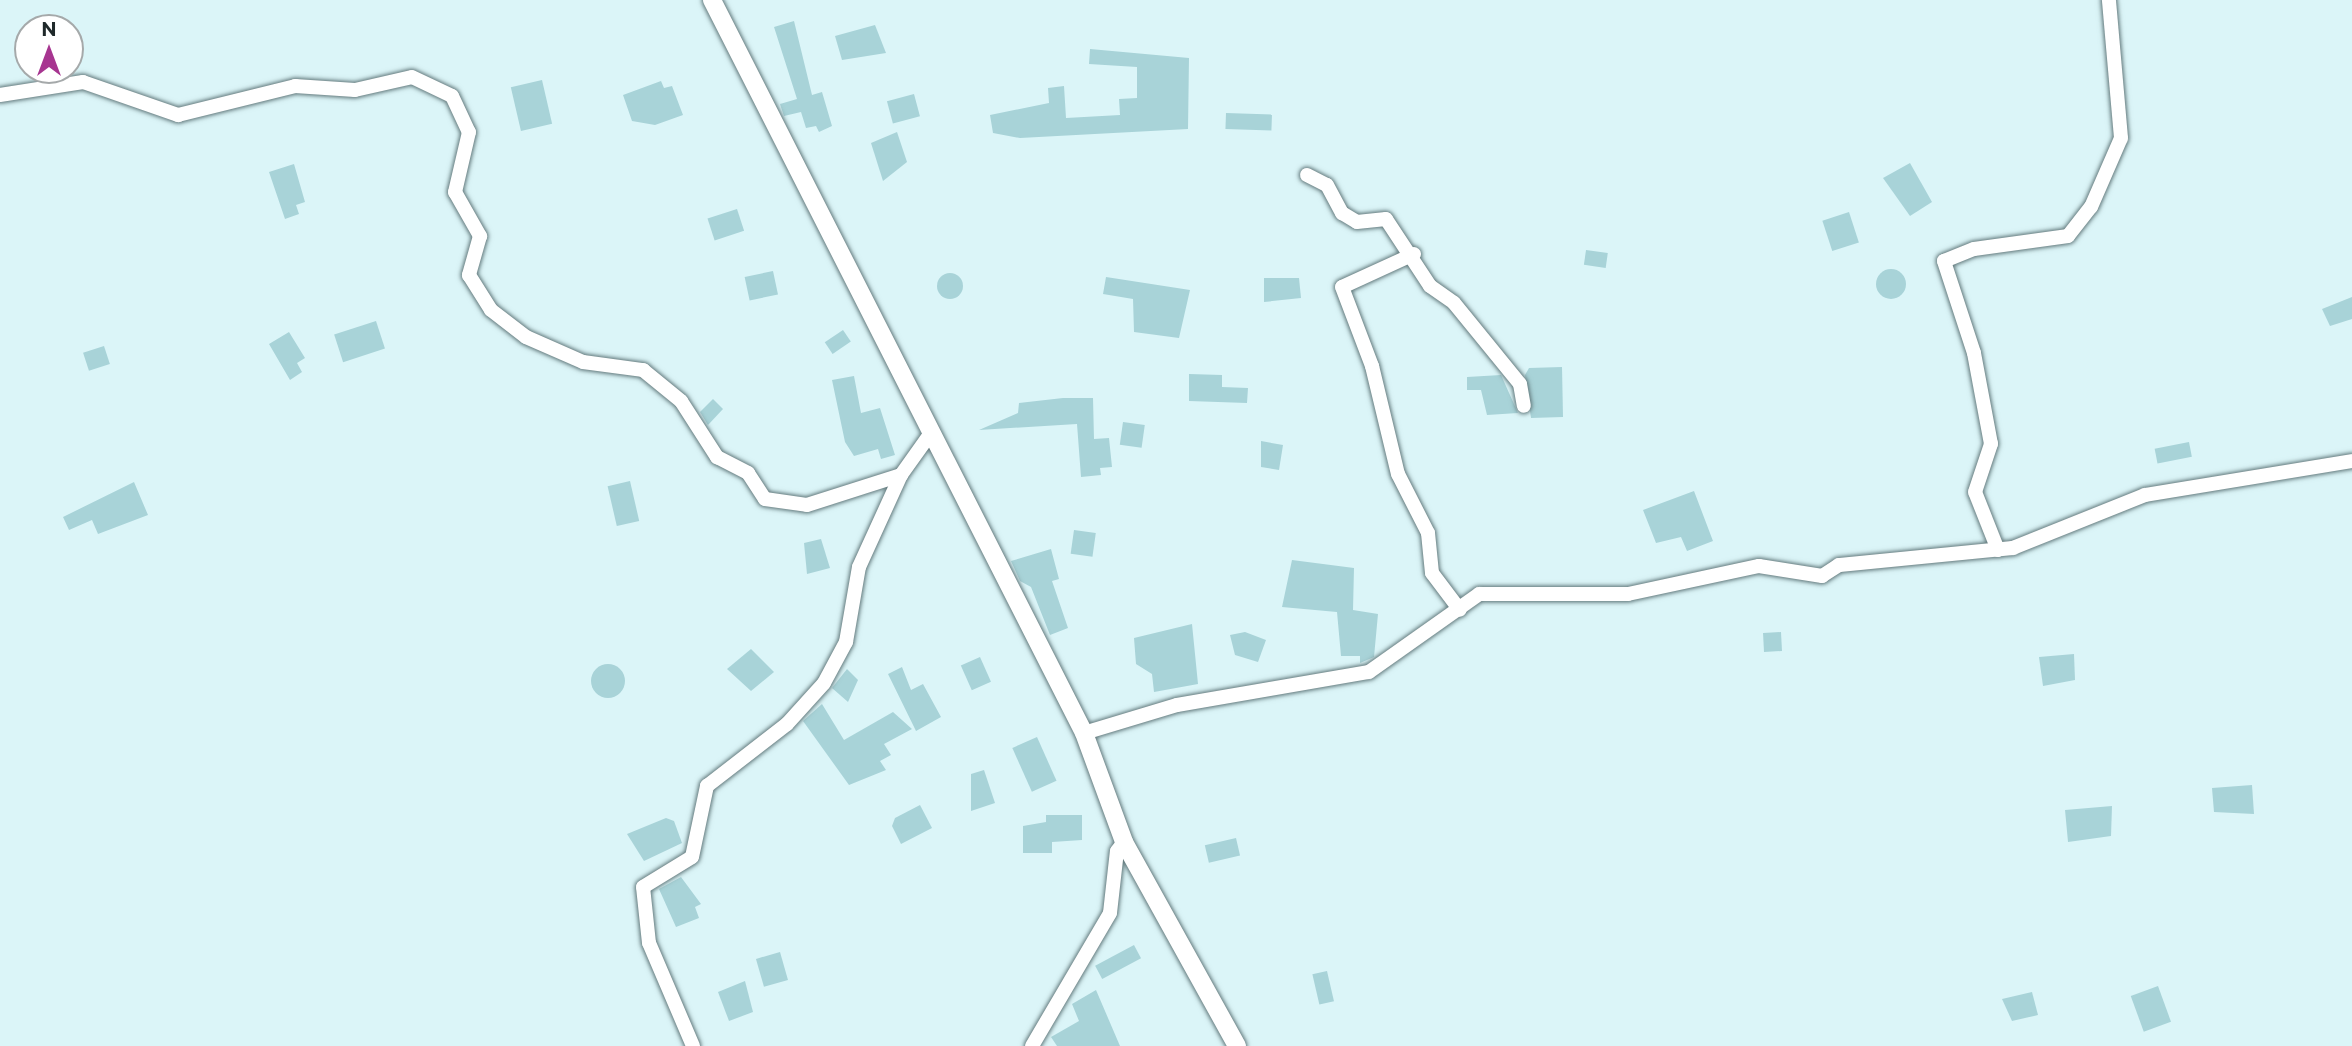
<!DOCTYPE html>
<style>
body{margin:0}
#map{position:relative;width:2352px;height:1046px;overflow:hidden;background:#dbf5f8;font-family:Montserrat,sans-serif}
div>[style]{position:absolute}
.building>*{inset:0;background:#a8d3d8;transform-origin:0 0}
.round{border-radius:50%}
.roads{filter:drop-shadow(0 0 2px #647b7e) drop-shadow(0 0 2px #647b7e)}
.minor>*{height:14px;margin:-7px;padding:0 7px;transform-origin:7px;border-radius:7px;background:#fff}
.tertiary>*{height:18px;margin:-9px;padding:0 9px;transform-origin:9px;border-radius:9px;background:#fff}
span{translate:-50% -50%;white-space:nowrap;text-align:center;line-height:1.15;-webkit-text-stroke:7px #fff;paint-order:stroke}
.north{position:absolute;left:14px;top:14px;width:70px;height:70px;box-sizing:border-box;background:#fff;border:2px solid #a5a9aa;border-radius:50%;rotate:0deg;font-size:19px;font-weight:700;line-height:28px;text-align:center;color:#1f292a}
.north::after{content:'';display:block;margin:auto;width:24px;height:32px;background:#a73590;clip-path:polygon(50% 0,100% 100%,50% 72%,0 100%)}
</style>
<div id="map">
<div class="building">
<div style="clip-path:polygon(794px 21px,812px 95px,822px 92px,832px 126px,819px 132px,816px 126px,806px 128px,801px 112px,784px 116px,780px 104px,797px 99px,774px 27px)"></div>
<div style="clip-path:polygon(875px 25px,886px 53px,842px 60px,835px 36px)"></div>
<div style="clip-path:polygon(1090px 49px,1189px 58px,1188px 129px,1020px 138px,993px 133px,990px 115px,1049px 103px,1048px 88px,1064px 86px,1066px 118px,1120px 115px,1119px 99px,1137px 98px,1137px 67px,1089px 64px)"></div>
<div style="left:542px;top:80px;width:45px;height:32px;rotate:77deg"></div>
<div style="clip-path:polygon(661px 81px,664px 88px,672px 86px,683px 115px,655px 125px,632px 121px,623px 95px)"></div>
<div style="left:914px;top:94px;width:23px;height:28px;rotate:75deg"></div>
<div style="left:1226px;top:113px;width:46px;height:16px;rotate:2deg"></div>
<div style="clip-path:polygon(897px 132px,907px 162px,883px 181px,871px 143px)"></div>
<div style="clip-path:polygon(1910px 163px,1932px 202px,1910px 216px,1883px 178px)"></div>
<div style="clip-path:polygon(294px 164px,305px 202px,296px 205px,299px 214px,285px 219px,269px 172px)"></div>
<div style="left:737px;top:209px;width:23px;height:31px;rotate:72deg"></div>
<div style="left:1849px;top:212px;width:32px;height:28px;rotate:72deg"></div>
<div style="left:1586px;top:250px;width:22px;height:15px;rotate:8deg"></div>
<div class="round" style="left:1876px;top:269px;width:30px;height:30px"></div>
<div style="left:773px;top:271px;width:24px;height:29px;rotate:78deg"></div>
<div class="round" style="left:937px;top:273px;width:26px;height:26px"></div>
<div style="clip-path:polygon(1106px 277px,1190px 290px,1179px 338px,1134px 332px,1133px 299px,1103px 294px)"></div>
<div style="clip-path:polygon(1264px 278px,1299px 278px,1301px 298px,1264px 302px)"></div>
<div style="clip-path:polygon(2352px 297px,2352px 319px,2330px 326px,2322px 309px)"></div>
<div style="left:376px;top:321px;width:29px;height:44px;rotate:72deg"></div>
<div style="left:843px;top:330px;width:14px;height:22px;rotate:56deg"></div>
<div style="clip-path:polygon(289px 332px,305px 358px,297px 363px,302px 372px,290px 380px,269px 344px)"></div>
<div style="left:104px;top:346px;width:19px;height:22px;rotate:72deg"></div>
<div style="clip-path:polygon(1562px 367px,1563px 417px,1531px 418px,1525px 375px,1529px 368px)"></div>
<div style="clip-path:polygon(1189px 374px,1222px 375px,1222px 387px,1248px 388px,1247px 403px,1189px 401px)"></div>
<div style="clip-path:polygon(1501px 375px,1518px 413px,1487px 415px,1481px 390px,1467px 390px,1467px 377px)"></div>
<div style="clip-path:polygon(854px 376px,861px 413px,880px 408px,895px 455px,881px 459px,878px 449px,854px 456px,845px 442px,832px 380px)"></div>
<div style="clip-path:polygon(1063px 398px,1093px 398px,1094px 439px,1109px 438px,1112px 467px,1100px 468px,1101px 475px,1081px 477px,1077px 424px,979px 430px,1018px 413px,1019px 403px)"></div>
<div style="clip-path:polygon(713px 399px,723px 409px,708px 425px,700px 412px)"></div>
<div style="left:1123px;top:422px;width:22px;height:23px;rotate:8deg"></div>
<div style="clip-path:polygon(1261px 441px,1283px 445px,1279px 470px,1261px 467px)"></div>
<div style="left:2189px;top:442px;width:15px;height:35px;rotate:79deg"></div>
<div style="left:630px;top:481px;width:41px;height:23px;rotate:77deg"></div>
<div style="clip-path:polygon(134px 482px,148px 515px,98px 534px,92px 520px,69px 530px,63px 517px)"></div>
<div style="clip-path:polygon(1694px 491px,1713px 541px,1687px 551px,1681px 537px,1656px 543px,1643px 510px)"></div>
<div style="left:1074px;top:530px;width:22px;height:24px;rotate:8deg"></div>
<div style="clip-path:polygon(821px 539px,830px 568px,807px 574px,804px 543px)"></div>
<div style="clip-path:polygon(1051px 549px,1059px 579px,1052px 581px,1068px 628px,1050px 635px,1031px 587px,1020px 581px,1011px 561px)"></div>
<div style="clip-path:polygon(1292px 560px,1354px 568px,1353px 610px,1378px 614px,1374px 657px,1360px 663px,1360px 656px,1341px 656px,1337px 612px,1282px 607px)"></div>
<div style="clip-path:polygon(1192px 624px,1198px 684px,1154px 692px,1152px 674px,1136px 664px,1134px 638px)"></div>
<div style="clip-path:polygon(1245px 632px,1266px 640px,1258px 662px,1235px 655px,1230px 635px)"></div>
<div style="left:1781px;top:632px;width:19px;height:18px;rotate:87deg"></div>
<div style="clip-path:polygon(751px 649px,774px 672px,751px 691px,727px 669px)"></div>
<div style="clip-path:polygon(2074px 654px,2075px 680px,2043px 686px,2039px 657px)"></div>
<div style="left:980px;top:657px;width:27px;height:21px;rotate:66deg"></div>
<div class="round" style="left:591px;top:664px;width:34px;height:34px"></div>
<div style="clip-path:polygon(902px 667px,911px 690px,923px 684px,941px 717px,916px 731px,888px 674px)"></div>
<div style="clip-path:polygon(847px 669px,858px 680px,848px 702px,832px 688px)"></div>
<div style="clip-path:polygon(822px 704px,844px 740px,893px 712px,912px 729px,884px 744px,891px 755px,880px 761px,886px 770px,849px 785px,803px 721px)"></div>
<div style="left:1037px;top:737px;width:48px;height:27px;rotate:66deg"></div>
<div style="clip-path:polygon(984px 770px,995px 803px,971px 811px,971px 774px)"></div>
<div style="clip-path:polygon(2252px 785px,2254px 814px,2214px 812px,2212px 788px)"></div>
<div style="clip-path:polygon(920px 805px,932px 828px,901px 844px,892px 826px,895px 818px)"></div>
<div style="clip-path:polygon(2112px 806px,2111px 836px,2068px 842px,2065px 810px)"></div>
<div style="clip-path:polygon(1046px 815px,1082px 815px,1082px 840px,1052px 842px,1052px 853px,1023px 853px,1023px 826px,1046px 822px)"></div>
<div style="clip-path:polygon(666px 818px,674px 821px,682px 843px,644px 861px,627px 834px)"></div>
<div style="left:1236px;top:838px;width:18px;height:32px;rotate:77deg"></div>
<div style="clip-path:polygon(681px 877px,701px 904px,695px 907px,699px 918px,676px 927px,659px 889px)"></div>
<div style="left:1134px;top:945px;width:15px;height:44px;rotate:62deg"></div>
<div style="left:780px;top:952px;width:29px;height:25px;rotate:74deg"></div>
<div style="left:1327px;top:971px;width:31px;height:15px;rotate:77deg"></div>
<div style="clip-path:polygon(745px 981px,753px 1012px,729px 1021px,718px 992px)"></div>
<div style="left:2158px;top:986px;width:38px;height:29px;rotate:70deg"></div>
<div style="clip-path:polygon(1096px 990px,1120px 1046px,1057px 1046px,1051px 1037px,1079px 1021px,1072px 1004px)"></div>
<div style="clip-path:polygon(2032px 992px,2038px 1015px,2012px 1021px,2002px 999px)"></div>
</div>
<div class="roads">
<div class="minor">
<div style="left:0;top:95px;width:84px;rotate:-8.9deg"></div>
<div style="left:83px;top:82px;width:101px;rotate:19.2deg"></div>
<div style="left:178px;top:115px;width:121px;rotate:-13.9deg"></div>
<div style="left:295px;top:86px;width:60px;rotate:3.8deg"></div>
<div style="left:355px;top:90px;width:58px;rotate:-12.8deg"></div>
<div style="left:412px;top:77px;width:44px;rotate:25.4deg"></div>
<div style="left:452px;top:96px;width:40px;rotate:65deg"></div>
<div style="left:469px;top:132px;width:62px;rotate:103.1deg"></div>
<div style="left:455px;top:192px;width:51px;rotate:60.4deg"></div>
<div style="left:480px;top:236px;width:41px;rotate:105.8deg"></div>
<div style="left:469px;top:275px;width:41px;rotate:57.8deg"></div>
<div style="left:491px;top:310px;width:44px;rotate:37.6deg"></div>
<div style="left:526px;top:337px;width:62px;rotate:23.7deg"></div>
<div style="left:583px;top:362px;width:61px;rotate:7.6deg"></div>
<div style="left:643px;top:370px;width:49px;rotate:39.2deg"></div>
<div style="left:681px;top:401px;width:67px;rotate:57.3deg"></div>
<div style="left:717px;top:457px;width:35px;rotate:27deg"></div>
<div style="left:748px;top:473px;width:31px;rotate:57deg"></div>
<div style="left:765px;top:499px;width:42px;rotate:8.1deg"></div>
<div style="left:807px;top:505px;width:99px;rotate:-17.7deg"></div>
<div style="left:1307px;top:175px;width:22px;rotate:27deg"></div>
<div style="left:1327px;top:185px;width:32px;rotate:62deg"></div>
<div style="left:1342px;top:213px;width:17px;rotate:31deg"></div>
<div style="left:1357px;top:222px;width:29px;rotate:-6deg"></div>
<div style="left:1386px;top:219px;width:80px;rotate:56.7deg"></div>
<div style="left:1430px;top:286px;width:29px;rotate:35deg"></div>
<div style="left:1454px;top:303px;width:104px;rotate:50.8deg"></div>
<div style="left:1520px;top:384px;width:22px;rotate:80deg"></div>
<div style="left:1414px;top:254px;width:79px;rotate:155.4deg"></div>
<div style="left:1342px;top:287px;width:85px;rotate:69.2deg"></div>
<div style="left:1372px;top:366px;width:111px;rotate:76.5deg"></div>
<div style="left:1398px;top:474px;width:66px;rotate:63deg"></div>
<div style="left:1428px;top:533px;width:40px;rotate:84.3deg"></div>
<div style="left:1432px;top:573px;width:46px;rotate:52.9deg"></div>
<div style="left:1998px;top:550px;width:62px;rotate:-111.6deg"></div>
<div style="left:1975px;top:492px;width:51px;rotate:-71.6deg"></div>
<div style="left:1991px;top:444px;width:93px;rotate:-100.6deg"></div>
<div style="left:1974px;top:353px;width:97px;rotate:-108.1deg"></div>
<div style="left:1944px;top:261px;width:32px;rotate:-22deg"></div>
<div style="left:1974px;top:249px;width:95px;rotate:-7.9deg"></div>
<div style="left:2068px;top:236px;width:37px;rotate:-52deg"></div>
<div style="left:2091px;top:207px;width:75px;rotate:-66.5deg"></div>
<div style="left:2121px;top:138px;width:139px;rotate:-95deg"></div>
<div style="left:1084px;top:733px;width:97px;rotate:-16.8deg"></div>
<div style="left:1177px;top:705px;width:195px;rotate:-9.8deg"></div>
<div style="left:1369px;top:672px;width:135px;rotate:-35.3deg"></div>
<div style="left:1479px;top:594px;width:149px"></div>
<div style="left:1628px;top:594px;width:134px;rotate:-12.1deg"></div>
<div style="left:1759px;top:566px;width:64px;rotate:9deg"></div>
<div style="left:1822px;top:576px;width:20px;rotate:-33deg"></div>
<div style="left:1839px;top:565px;width:175px;rotate:-5.6deg"></div>
<div style="left:2013px;top:548px;width:142px;rotate:-21.9deg"></div>
<div style="left:2145px;top:495px;width:210px;rotate:-9.3deg"></div>
<div style="left:693px;top:1046px;width:112px;rotate:-113.1deg"></div>
<div style="left:649px;top:943px;width:56px;rotate:-96.1deg"></div>
<div style="left:643px;top:887px;width:57px;rotate:-31.5deg"></div>
<div style="left:692px;top:857px;width:73px;rotate:-78.1deg"></div>
<div style="left:707px;top:786px;width:101px;rotate:-37.8deg"></div>
<div style="left:787px;top:724px;width:55px;rotate:-47.9deg"></div>
<div style="left:824px;top:683px;width:47px;rotate:-61.8deg"></div>
<div style="left:846px;top:642px;width:76px;rotate:-80.2deg"></div>
<div style="left:859px;top:567px;width:101px;rotate:-65.5deg"></div>
<div style="left:901px;top:475px;width:52px;rotate:-54.5deg"></div>
<div style="left:1032px;top:1046px;width:154px;rotate:-59.6deg"></div>
<div style="left:1110px;top:913px;width:62px;rotate:-83.6deg"></div>
<div style="left:1117px;top:851px;width:11px;rotate:-52deg"></div>
</div>
<div class="tertiary">
<div style="left:712px;top:0;width:822px;rotate:63.09deg"></div>
<div style="left:1084px;top:733px;width:116px;rotate:69.8deg"></div>
<div style="left:1124px;top:842px;width:233px;rotate:61deg"></div>
</div>
</div>
<div class="north">N</div>
</div>
